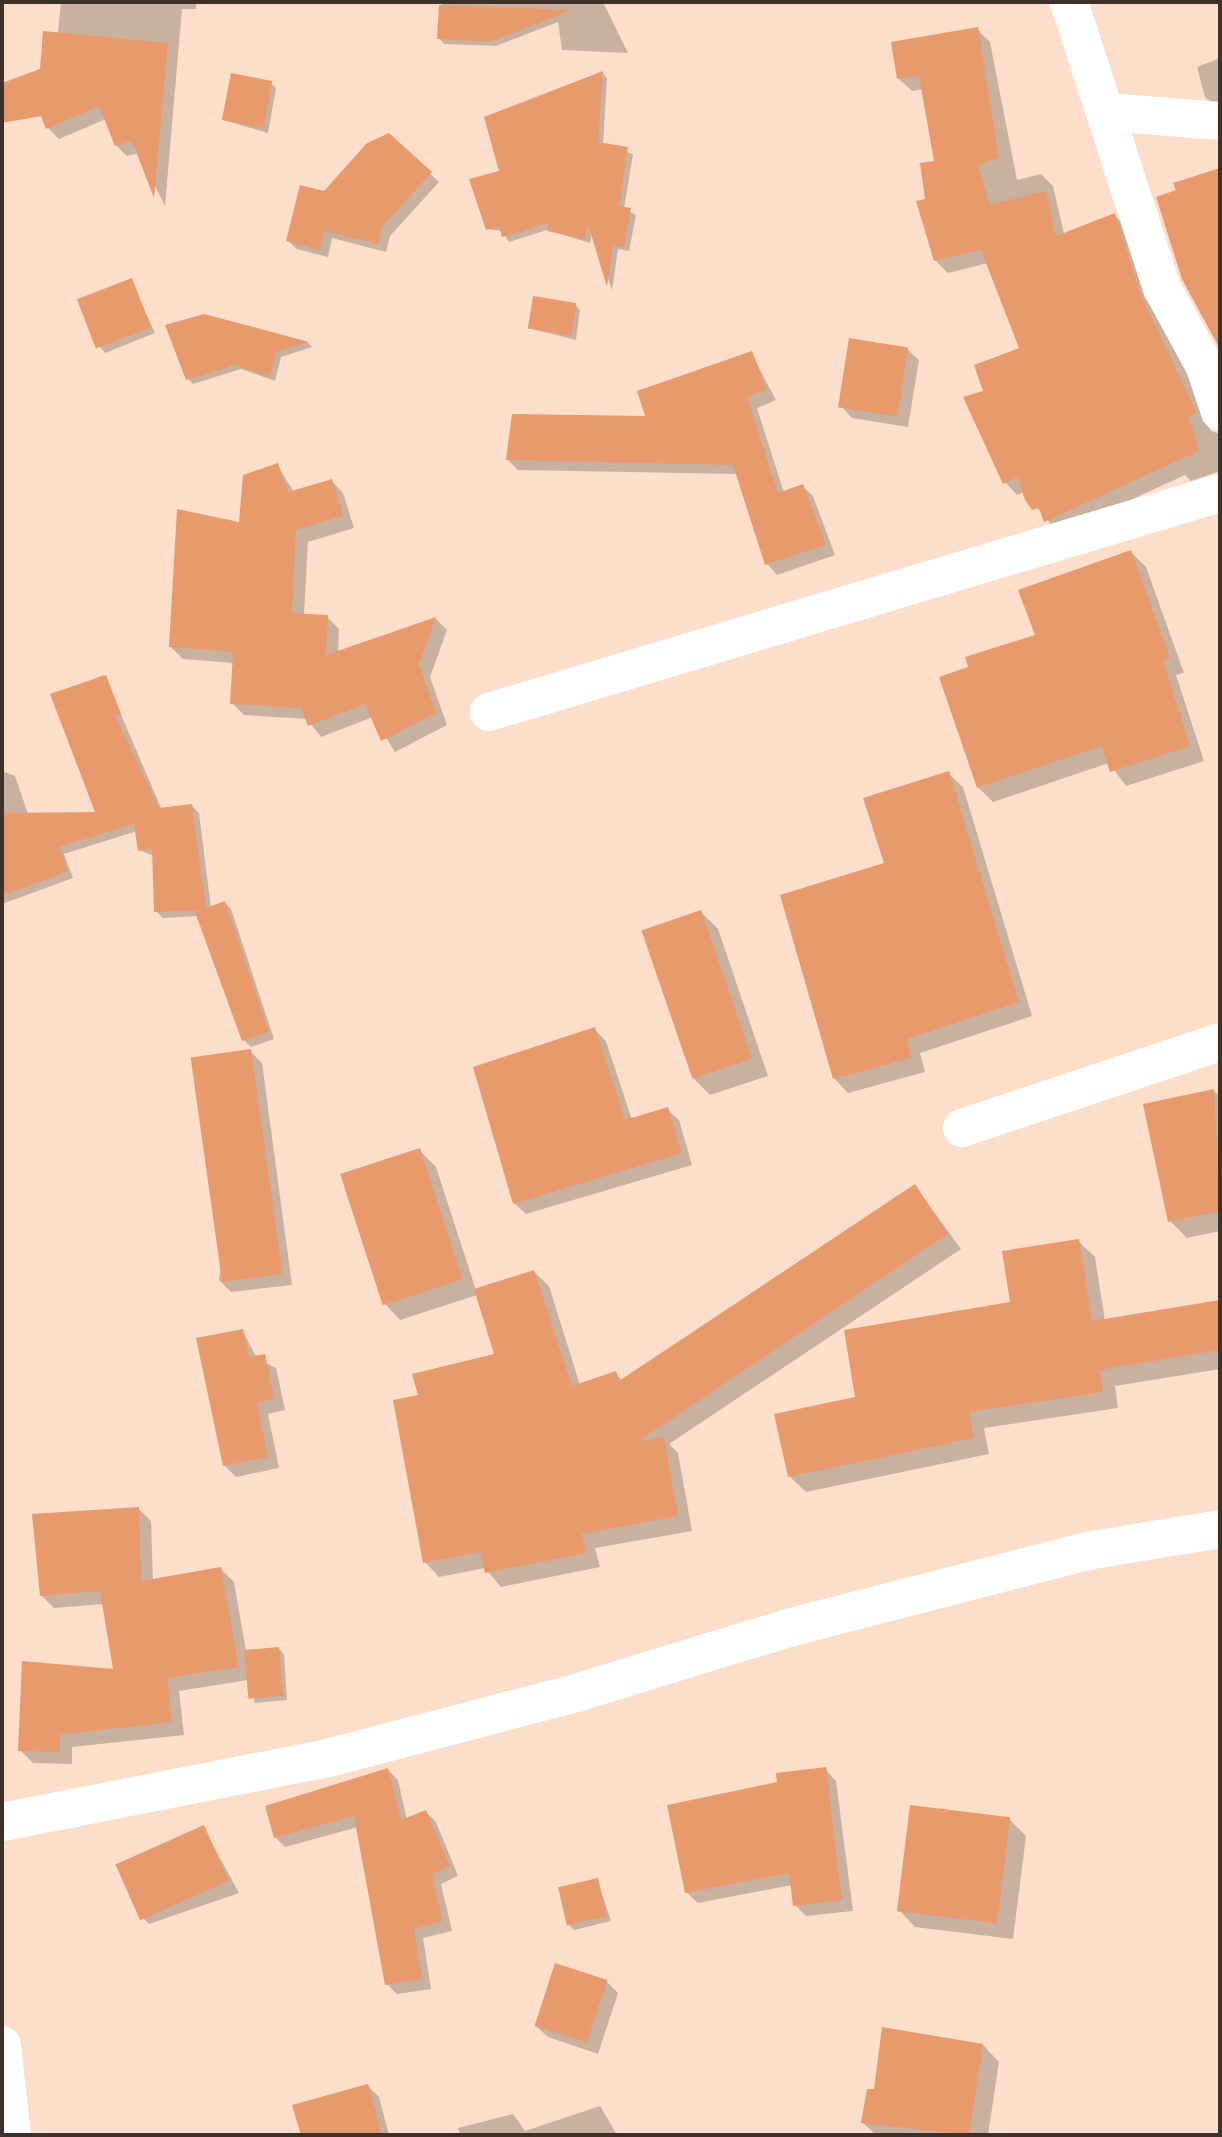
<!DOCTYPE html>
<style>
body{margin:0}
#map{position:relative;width:1222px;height:2137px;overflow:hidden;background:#fcdecb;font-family:"PT Sans Narrow",sans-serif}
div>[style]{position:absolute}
.shadow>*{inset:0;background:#0003}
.building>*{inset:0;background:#e99a6c;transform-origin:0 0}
.street>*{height:38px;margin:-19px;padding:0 19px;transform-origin:19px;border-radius:19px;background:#fff}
.primary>*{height:38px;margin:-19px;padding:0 19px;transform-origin:19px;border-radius:19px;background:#fff}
span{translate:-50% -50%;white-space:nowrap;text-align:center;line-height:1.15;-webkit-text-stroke:5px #fff;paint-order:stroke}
.frame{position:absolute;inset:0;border:4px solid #3d312a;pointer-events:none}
</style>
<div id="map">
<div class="shadow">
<div style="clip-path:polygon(61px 2px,196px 2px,196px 9px,182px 9px,165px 206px,139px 153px,127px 156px,116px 145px,106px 119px,59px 139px,48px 128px)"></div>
<div style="clip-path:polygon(442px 2px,603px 2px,628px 53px,562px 50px,558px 22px,496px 46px,444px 44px,439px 38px)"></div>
<div style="clip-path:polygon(977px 29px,990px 42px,1017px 180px,1041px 174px,1053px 186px,1064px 234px,1114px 215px,1127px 228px,1211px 431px,1220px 434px,1220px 471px,1191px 481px,1185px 475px,1058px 533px,1024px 492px,1017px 495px,1005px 482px,986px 392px,1022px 349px,988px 263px,948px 273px,935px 260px,927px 200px,936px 163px,924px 89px,912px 91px,899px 79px)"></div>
<div style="clip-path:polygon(1220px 58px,1220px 110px,1205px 97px,1197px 67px)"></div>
<div style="clip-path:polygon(602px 73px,607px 78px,603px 145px,633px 154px,624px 209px,636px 215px,629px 251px,618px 249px,612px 290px,592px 232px,590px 243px,547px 230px,509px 242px,502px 231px,487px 229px,501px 172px)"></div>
<div style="clip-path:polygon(271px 83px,276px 88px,268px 133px,223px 120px)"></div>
<div style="clip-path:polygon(388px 135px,439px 182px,390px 236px,386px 252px,332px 238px,328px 257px,297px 249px,288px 241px,324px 193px)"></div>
<div style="clip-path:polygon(1220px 169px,1220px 254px,1203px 261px,1220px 311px,1220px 346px,1184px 279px,1175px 184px)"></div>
<div style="clip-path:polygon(131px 280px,155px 333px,105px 353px,100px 347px)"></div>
<div style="clip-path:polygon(575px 304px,580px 310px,576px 340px,528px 328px)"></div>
<div style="clip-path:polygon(204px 315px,308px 343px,312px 347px,281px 357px,275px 381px,241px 369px,193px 384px,188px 379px)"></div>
<div style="clip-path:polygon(907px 349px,919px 360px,908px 427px,852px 418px,841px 406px)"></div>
<div style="clip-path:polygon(751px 353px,776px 400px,757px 408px,784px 493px,802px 486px,813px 496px,835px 555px,777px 575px,767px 564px,738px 474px,518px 470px,507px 459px,647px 418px)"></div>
<div style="clip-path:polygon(277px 465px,294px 492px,332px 481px,343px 493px,354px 528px,308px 542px,304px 615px,327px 617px,339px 629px,338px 653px,436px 619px,447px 630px,430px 677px,447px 725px,395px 752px,373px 717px,321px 737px,307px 719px,244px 715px,232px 703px,234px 663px,183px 659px,171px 647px)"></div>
<div style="clip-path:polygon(1131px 552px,1146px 567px,1184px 673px,1176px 675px,1204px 761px,1126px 786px,1109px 763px,993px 802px,978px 787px,970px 668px,1037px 636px)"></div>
<div style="clip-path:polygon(104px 675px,162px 810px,192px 806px,199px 813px,211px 908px,225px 903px,231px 909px,274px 1039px,251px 1047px,244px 1040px,198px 916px,163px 918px,156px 911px,154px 856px,139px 850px,137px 831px,64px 854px,73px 878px,2px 904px,2px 771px,15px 776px,28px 814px,98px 814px,52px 695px)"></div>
<div style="clip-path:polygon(948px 773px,963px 787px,1032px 1016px,920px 1053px,925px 1072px,848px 1093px,834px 1078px,886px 864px)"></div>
<div style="clip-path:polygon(701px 912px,718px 929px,768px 1076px,710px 1095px,693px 1078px)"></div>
<div style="clip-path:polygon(594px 1029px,606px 1041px,632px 1120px,667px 1109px,679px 1120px,692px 1165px,526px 1214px,514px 1203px)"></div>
<div style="clip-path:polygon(250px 1051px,262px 1063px,292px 1285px,231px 1292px,219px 1280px)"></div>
<div style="clip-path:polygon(1214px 1091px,1220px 1097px,1220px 1231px,1187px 1238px,1170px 1221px)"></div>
<div style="clip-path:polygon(419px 1150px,436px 1167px,476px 1290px,534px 1272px,549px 1286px,580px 1385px,615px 1373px,623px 1381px,915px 1186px,961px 1249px,669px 1444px,678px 1453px,692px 1531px,595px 1548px,600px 1567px,501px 1587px,485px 1568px,439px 1577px,425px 1562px,420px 1396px,496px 1355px,477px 1295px,400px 1320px,384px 1303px)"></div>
<div style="clip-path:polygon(1078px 1241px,1095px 1257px,1105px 1321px,1220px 1302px,1220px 1369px,1115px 1386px,1118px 1408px,984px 1428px,989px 1454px,806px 1492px,789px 1476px,857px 1398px,1012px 1304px)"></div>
<div style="clip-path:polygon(242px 1330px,257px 1358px,276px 1368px,285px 1410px,268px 1414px,279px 1468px,236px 1477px,224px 1465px)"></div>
<div style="clip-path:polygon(138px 1508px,151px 1521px,153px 1581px,221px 1569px,234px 1582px,246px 1651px,279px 1649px,284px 1654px,287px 1700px,255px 1703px,248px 1680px,179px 1691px,184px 1735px,72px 1747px,72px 1764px,33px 1763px,20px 1750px,115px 1671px,104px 1604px,54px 1608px,41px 1595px)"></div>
<div style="clip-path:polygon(825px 1769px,836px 1781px,853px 1911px,806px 1916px,795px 1905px,792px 1885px,698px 1903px,686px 1892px,779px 1783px)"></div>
<div style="clip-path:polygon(388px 1770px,398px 1780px,407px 1820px,426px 1812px,436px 1822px,458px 1876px,441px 1884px,452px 1931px,423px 1938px,431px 1989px,397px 1994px,387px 1984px,358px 1827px,285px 1847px,275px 1837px)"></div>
<div style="clip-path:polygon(1009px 1819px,1026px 1836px,1013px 1939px,915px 1927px,899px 1910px)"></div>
<div style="clip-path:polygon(203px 1827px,239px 1893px,149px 1924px,138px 1913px)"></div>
<div style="clip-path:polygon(597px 1879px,611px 1921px,574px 1930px,568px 1924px)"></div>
<div style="clip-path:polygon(556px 1965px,607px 1982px,618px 1993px,598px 2054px,548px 2037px,536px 2026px)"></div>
<div style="clip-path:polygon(983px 2045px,999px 2062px,988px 2135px,876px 2135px,863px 2123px,876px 2090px)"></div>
<div style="clip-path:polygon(368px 2086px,379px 2097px,389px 2135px,301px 2135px,295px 2106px)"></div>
<div style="clip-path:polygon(600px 2106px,617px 2135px,460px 2135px,458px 2128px,513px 2114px,525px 2131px)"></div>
</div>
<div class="building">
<div style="clip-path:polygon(439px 5px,571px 10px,490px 42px,437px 39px)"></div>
<div style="clip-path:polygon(978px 27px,999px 158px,978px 165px,990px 205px,1046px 191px,1056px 236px,1115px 213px,1141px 295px,1197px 413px,1189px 416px,1199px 451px,1044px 522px,1039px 508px,1032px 510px,1024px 498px,1018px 477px,1003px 484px,963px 397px,983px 391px,974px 365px,1019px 348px,981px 250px,934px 261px,916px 201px,925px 199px,920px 163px,934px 161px,919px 76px,897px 79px,891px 42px)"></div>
<div style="clip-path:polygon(43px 31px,168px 43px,154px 198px,132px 141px,115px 146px,99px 106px,46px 129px,41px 116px,2px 123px,2px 83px,40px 69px)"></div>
<div style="clip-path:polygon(603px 71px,598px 142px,628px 147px,619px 206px,631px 208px,624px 247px,613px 245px,607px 287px,588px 224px,585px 239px,547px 231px,548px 223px,502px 237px,499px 226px,486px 230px,469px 179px,499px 171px,484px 117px)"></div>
<div style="left:231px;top:73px;width:42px;height:48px;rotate:11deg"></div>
<div style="clip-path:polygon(389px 133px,432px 172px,382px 227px,378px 244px,324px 231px,319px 250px,286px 241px,300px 185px,324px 191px,367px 143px)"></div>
<div style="clip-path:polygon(1220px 168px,1220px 349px,1182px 279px,1156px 197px,1176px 190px,1173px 183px)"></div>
<div style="left:132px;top:278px;width:53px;height:59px;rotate:69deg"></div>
<div style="left:533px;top:296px;width:44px;height:33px;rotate:9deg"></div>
<div style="clip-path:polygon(204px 314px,309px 342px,276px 352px,270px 377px,234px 365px,186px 380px,165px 325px)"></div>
<div style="left:849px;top:338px;width:60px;height:70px;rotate:9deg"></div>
<div style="clip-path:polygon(752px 351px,767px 390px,747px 397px,778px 493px,803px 484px,826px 545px,765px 565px,733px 465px,506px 460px,512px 414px,645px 416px,637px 391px)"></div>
<div style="clip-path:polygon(278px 463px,288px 492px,332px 479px,343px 516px,296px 530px,292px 613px,328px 615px,326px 655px,436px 617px,419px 664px,436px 713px,381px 741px,365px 704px,308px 726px,301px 708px,230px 704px,233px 652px,169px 647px,177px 509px,239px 522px,243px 475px)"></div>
<div style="clip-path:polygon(1131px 550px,1170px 658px,1163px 660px,1190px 746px,1110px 772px,1102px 746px,977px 788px,939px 677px,968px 667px,965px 657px,1035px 635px,1018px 590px)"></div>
<div style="clip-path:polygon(106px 675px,121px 714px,115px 715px,159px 808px,192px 804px,206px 908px,225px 901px,269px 1032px,242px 1041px,195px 912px,201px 910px,154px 912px,152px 849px,138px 851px,134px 824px,59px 847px,68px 871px,2px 896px,2px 813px,95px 812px,50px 694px)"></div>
<div style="clip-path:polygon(949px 771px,1019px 1002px,907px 1039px,912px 1058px,833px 1079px,780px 895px,884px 863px,863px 798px)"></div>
<div style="left:701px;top:910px;width:157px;height:63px;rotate:71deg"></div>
<div style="clip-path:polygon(595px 1027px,625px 1120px,668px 1107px,682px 1153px,513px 1204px,473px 1067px)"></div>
<div style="left:251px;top:1049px;width:227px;height:61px;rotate:82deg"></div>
<div style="clip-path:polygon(1214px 1089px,1220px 1211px,1168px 1222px,1143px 1104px)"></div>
<div style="left:420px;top:1148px;width:138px;height:84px;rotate:72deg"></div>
<div style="clip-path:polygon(915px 1184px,948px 1234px,637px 1442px,664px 1436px,678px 1516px,582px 1534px,586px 1553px,485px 1573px,480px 1552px,423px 1563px,393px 1400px,418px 1395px,412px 1374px,494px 1354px,474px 1289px,534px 1270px,572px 1386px,616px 1371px,619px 1381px)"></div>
<div style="clip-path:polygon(1079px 1239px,1092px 1321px,1220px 1300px,1220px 1350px,1100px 1370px,1103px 1392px,969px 1412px,974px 1438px,788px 1477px,774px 1414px,855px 1397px,844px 1330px,1010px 1302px,1002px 1251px)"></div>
<div style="clip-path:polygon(243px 1329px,249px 1357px,265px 1354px,274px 1399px,257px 1403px,268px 1457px,223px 1466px,196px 1338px)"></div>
<div style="clip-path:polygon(139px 1507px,141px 1581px,221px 1567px,239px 1667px,167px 1678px,172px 1722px,60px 1735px,60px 1752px,18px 1751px,22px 1661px,113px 1669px,100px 1591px,40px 1596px,32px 1514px)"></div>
<div style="left:279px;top:1647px;width:49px;height:35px;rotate:85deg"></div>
<div style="clip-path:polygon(826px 1767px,842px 1900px,793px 1906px,789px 1873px,685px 1893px,667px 1805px,777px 1782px,776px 1773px)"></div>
<div style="clip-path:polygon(388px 1768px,401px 1820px,426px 1810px,450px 1866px,432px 1874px,443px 1921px,414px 1929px,422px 1979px,385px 1985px,354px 1816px,274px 1838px,265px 1806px)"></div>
<div style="left:910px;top:1805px;width:101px;height:107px;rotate:7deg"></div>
<div style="left:204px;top:1825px;width:61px;height:97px;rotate:66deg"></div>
<div style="left:598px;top:1878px;width:39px;height:41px;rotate:77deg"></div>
<div style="left:555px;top:1963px;width:55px;height:66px;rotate:18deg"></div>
<div style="clip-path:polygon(882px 2027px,983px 2044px,969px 2135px,861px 2123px,867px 2089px,874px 2089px)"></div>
<div style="clip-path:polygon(368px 2084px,382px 2135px,301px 2135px,292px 2105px)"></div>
</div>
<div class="street">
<div style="left:1069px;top:2px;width:301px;rotate:72deg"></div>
<div style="left:1162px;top:288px;width:90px;rotate:61.4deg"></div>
<div style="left:1205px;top:367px;width:47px;rotate:71.6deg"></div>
<div style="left:1107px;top:112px;width:113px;rotate:4.6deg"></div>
<div style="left:489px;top:712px;width:763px;rotate:-16.68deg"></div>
<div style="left:962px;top:1128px;width:272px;rotate:-18.4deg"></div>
<div style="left:2px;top:1822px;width:332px;rotate:-11.1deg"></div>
<div style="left:328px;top:1758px;width:260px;rotate:-14.7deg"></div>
<div style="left:579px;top:1692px;width:219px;rotate:-17deg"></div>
<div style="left:788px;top:1628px;width:309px;rotate:-14.4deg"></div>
<div style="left:1087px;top:1551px;width:135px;rotate:-9.4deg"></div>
</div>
<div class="primary">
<div style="left:2px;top:2045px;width:91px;rotate:83.7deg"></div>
</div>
<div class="frame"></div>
</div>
